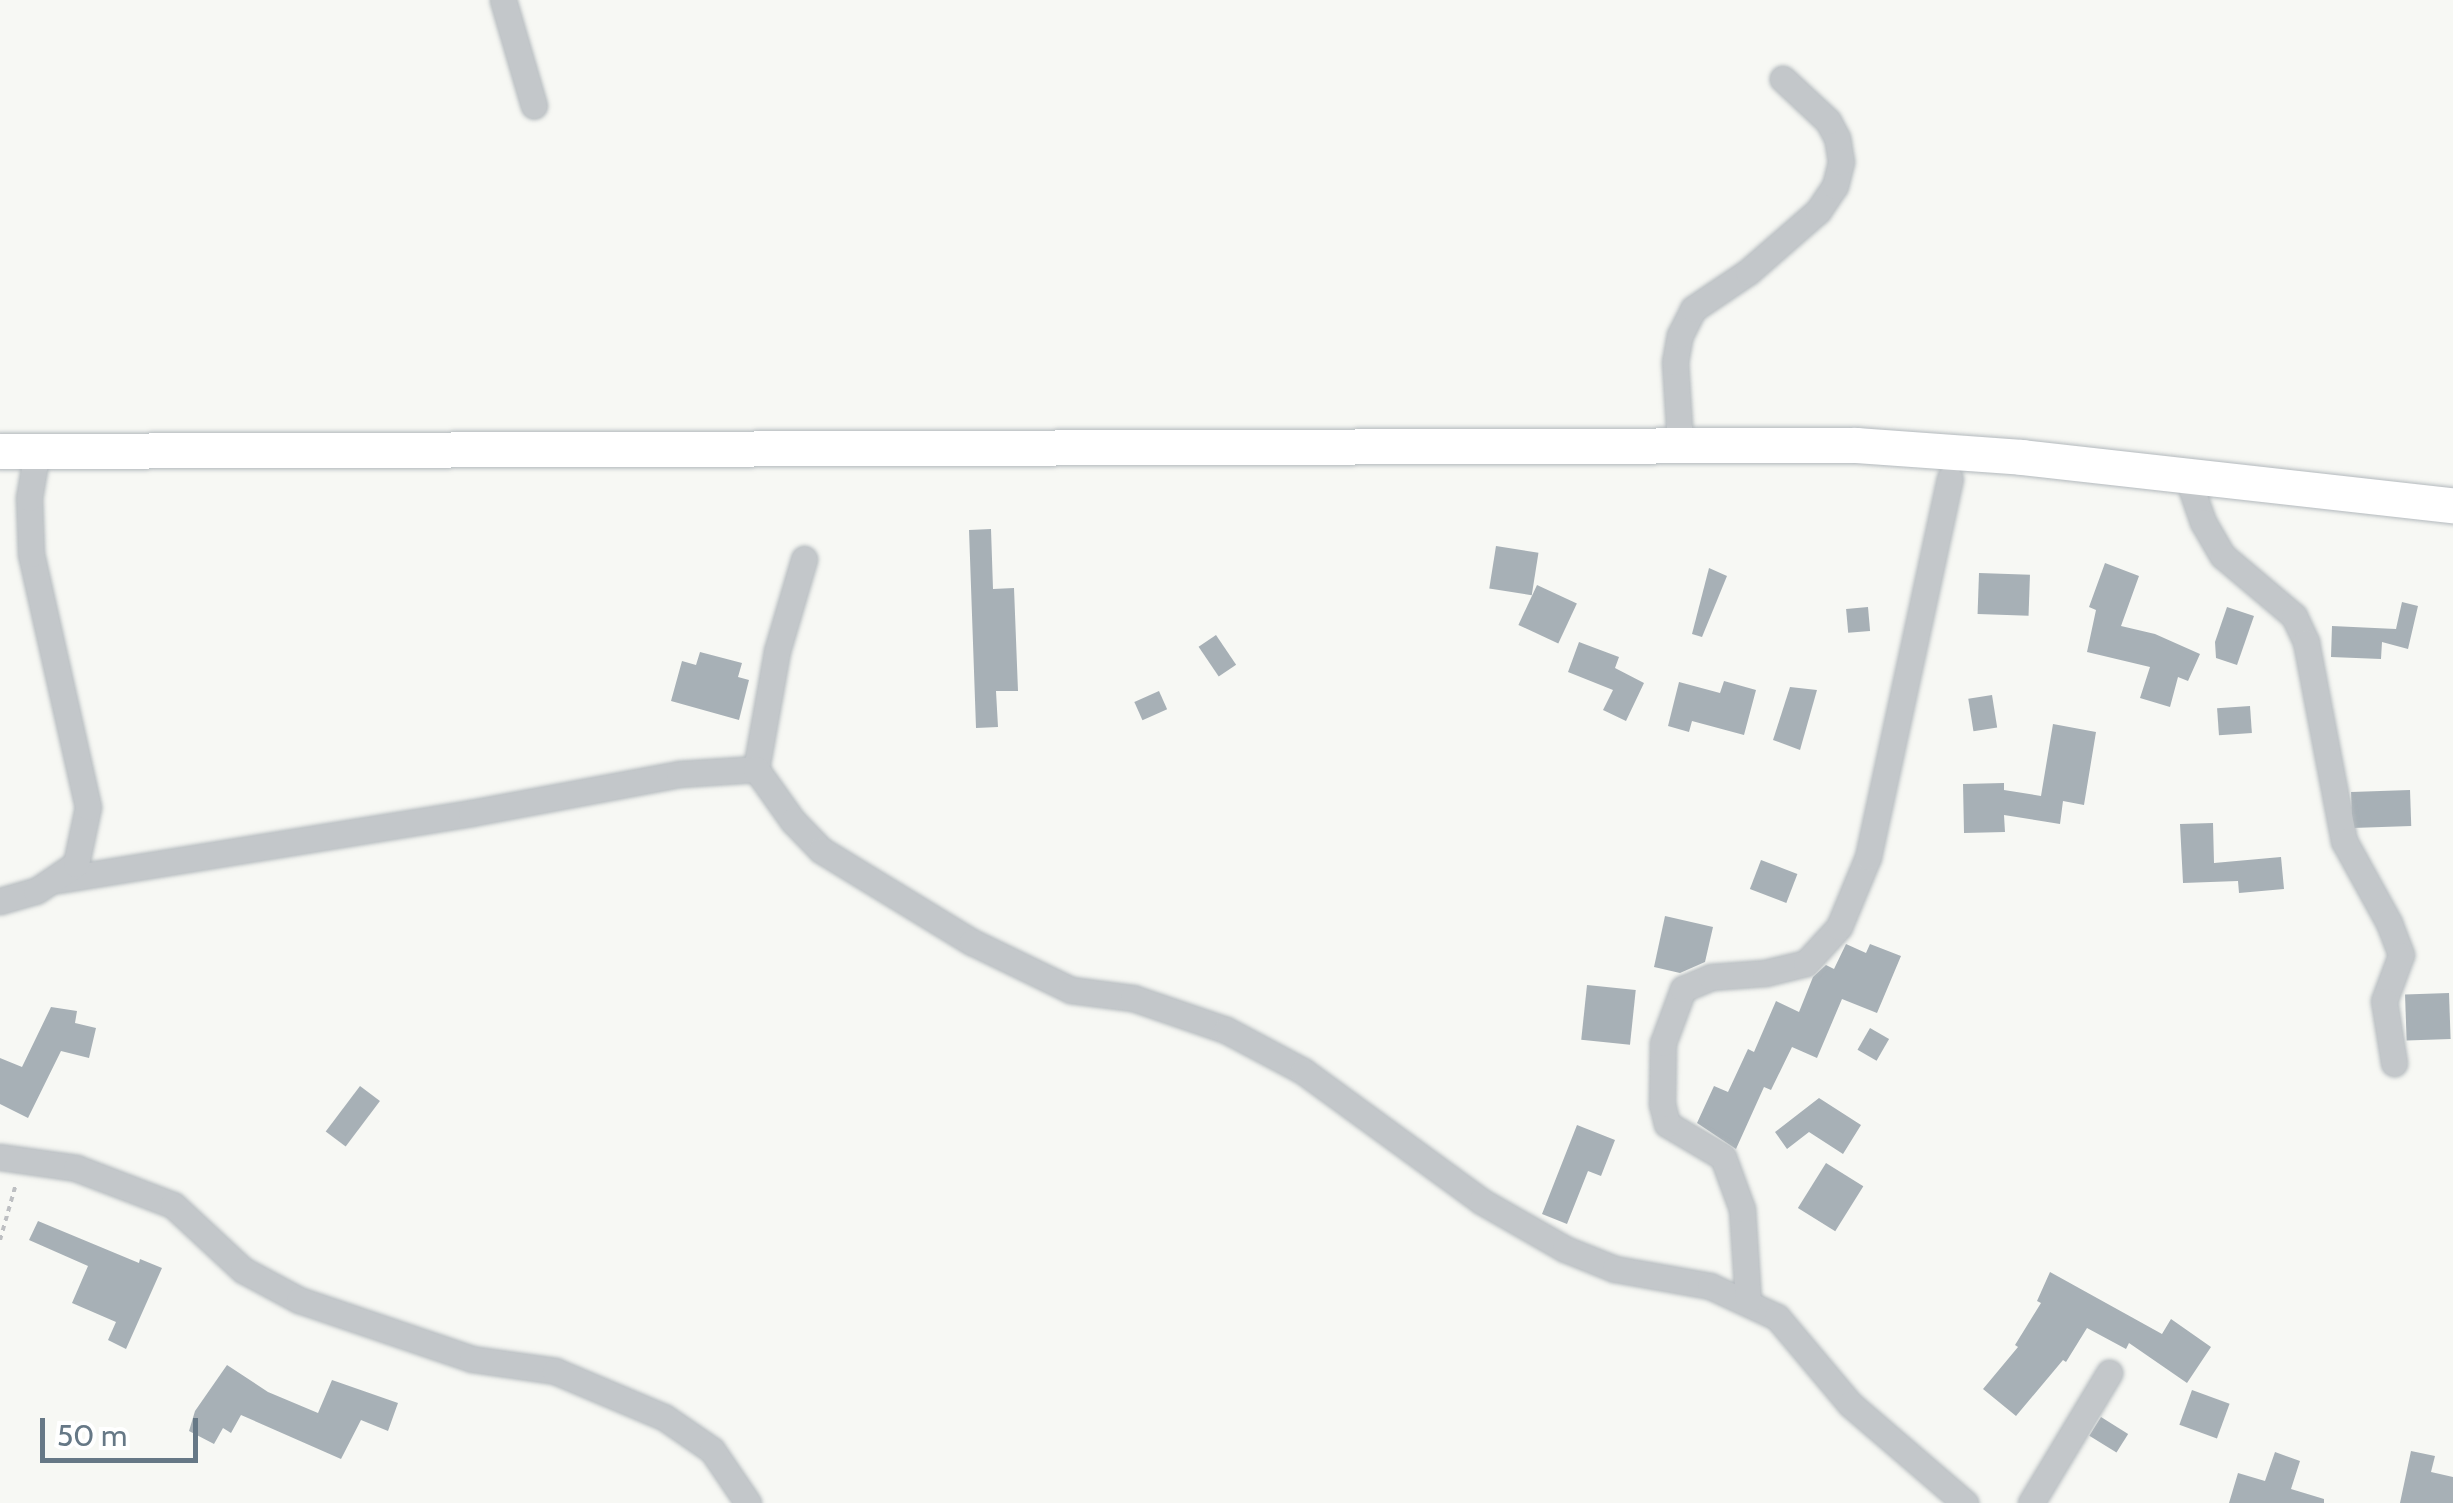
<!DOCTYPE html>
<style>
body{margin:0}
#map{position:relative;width:2453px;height:1503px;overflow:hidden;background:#f7f8f4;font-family:Cabin,sans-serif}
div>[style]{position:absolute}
.building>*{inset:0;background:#a7b0b6;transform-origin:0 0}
.path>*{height:4px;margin-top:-2px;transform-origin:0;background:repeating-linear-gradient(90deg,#bdbfc2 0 5px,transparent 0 10px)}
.roads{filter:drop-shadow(0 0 2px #b3b9bd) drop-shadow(0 0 2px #b3b9bd)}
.minor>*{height:25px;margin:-12.5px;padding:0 12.5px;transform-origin:12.5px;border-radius:12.5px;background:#c3c7ca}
.secondary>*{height:35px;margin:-17.5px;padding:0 17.5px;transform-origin:17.5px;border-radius:17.5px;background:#fff}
span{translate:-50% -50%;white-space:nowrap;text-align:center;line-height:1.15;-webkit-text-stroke:10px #fff;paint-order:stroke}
.scale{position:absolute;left:40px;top:1418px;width:158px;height:45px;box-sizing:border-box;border:5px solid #667886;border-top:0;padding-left:12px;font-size:30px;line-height:35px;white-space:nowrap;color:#667886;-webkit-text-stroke:8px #fff;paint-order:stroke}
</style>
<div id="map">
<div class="building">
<div style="clip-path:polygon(991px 529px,993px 589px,1014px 588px,1018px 691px,996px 691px,998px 727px,976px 728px,969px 530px)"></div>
<div style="left:1496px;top:546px;width:43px;height:43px;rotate:9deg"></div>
<div style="clip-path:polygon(2105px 563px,2139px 576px,2121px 626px,2155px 634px,2200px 654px,2188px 681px,2178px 677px,2170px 707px,2140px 698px,2150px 667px,2087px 652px,2096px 610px,2089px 607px)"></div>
<div style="clip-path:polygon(1709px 568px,1727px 576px,1702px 637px,1692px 634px)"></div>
<div style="left:1979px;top:573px;width:51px;height:41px;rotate:2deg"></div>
<div style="left:1537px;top:585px;width:44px;height:44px;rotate:25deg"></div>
<div style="clip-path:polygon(2402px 602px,2418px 606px,2408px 649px,2382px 642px,2381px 659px,2331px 657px,2332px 626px,2396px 629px)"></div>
<div style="left:1868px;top:607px;width:24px;height:22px;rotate:85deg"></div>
<div style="clip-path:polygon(2227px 607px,2254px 616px,2237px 665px,2216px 658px,2215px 642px)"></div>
<div style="left:1216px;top:635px;width:36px;height:21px;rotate:56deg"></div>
<div style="clip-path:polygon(1579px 642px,1619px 657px,1615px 668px,1644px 683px,1626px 721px,1603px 710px,1613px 690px,1568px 672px)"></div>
<div style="clip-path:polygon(700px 652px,742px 663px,738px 677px,749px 680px,739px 720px,671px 701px,682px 661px,696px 665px)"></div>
<div style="clip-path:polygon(1724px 681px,1756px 690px,1744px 735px,1692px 721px,1689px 732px,1668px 726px,1679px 682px,1720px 693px)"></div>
<div style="clip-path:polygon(1790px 687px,1817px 690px,1800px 750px,1773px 740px)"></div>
<div style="left:1159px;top:691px;width:20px;height:27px;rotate:66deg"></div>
<div style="left:1992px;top:695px;width:33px;height:24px;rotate:81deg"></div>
<div style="left:2250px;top:706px;width:27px;height:33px;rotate:86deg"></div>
<div style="clip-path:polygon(2053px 724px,2096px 732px,2084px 805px,2063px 801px,2060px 824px,2004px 815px,2005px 832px,1964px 833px,1963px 784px,2004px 783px,2004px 790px,2041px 796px)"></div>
<div style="left:2410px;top:790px;width:36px;height:59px;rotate:88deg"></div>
<div style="clip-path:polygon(2213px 823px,2214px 863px,2281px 857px,2284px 889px,2239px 893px,2238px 881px,2183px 883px,2180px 824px)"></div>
<div style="left:1761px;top:860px;width:39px;height:31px;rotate:21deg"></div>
<div style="clip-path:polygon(1665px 916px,1713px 927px,1705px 962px,1680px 973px,1654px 967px)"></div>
<div style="clip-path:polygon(1846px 944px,1866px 953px,1870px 944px,1901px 956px,1877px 1013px,1842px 999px,1817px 1058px,1792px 1047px,1771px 1090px,1764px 1087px,1736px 1149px,1697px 1123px,1714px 1086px,1728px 1092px,1748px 1049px,1754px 1052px,1776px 1001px,1799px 1012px,1813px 977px,1826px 965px,1834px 969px)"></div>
<div style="left:1587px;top:985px;width:49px;height:55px;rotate:6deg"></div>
<div style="left:2449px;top:993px;width:46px;height:44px;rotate:88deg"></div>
<div style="clip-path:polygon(51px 1007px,77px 1011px,75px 1023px,96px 1028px,89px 1058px,61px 1051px,28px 1118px,0 1104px,0 1058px,22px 1067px)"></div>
<div style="left:1870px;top:1028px;width:22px;height:25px;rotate:30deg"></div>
<div style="left:360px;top:1086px;width:25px;height:57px;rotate:37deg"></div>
<div style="clip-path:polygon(1819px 1098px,1861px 1125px,1843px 1154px,1809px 1132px,1787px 1149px,1775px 1132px)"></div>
<div style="clip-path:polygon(1577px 1125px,1615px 1140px,1601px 1176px,1588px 1171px,1567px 1224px,1542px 1214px)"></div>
<div style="left:1826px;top:1163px;width:44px;height:53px;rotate:32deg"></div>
<div style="clip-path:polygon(38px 1221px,139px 1263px,140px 1259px,162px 1268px,126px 1349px,108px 1340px,116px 1322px,72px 1303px,88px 1266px,29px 1240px)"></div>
<div style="clip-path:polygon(2050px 1272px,2162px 1334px,2171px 1319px,2211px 1347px,2187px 1383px,2129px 1343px,2126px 1349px,2087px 1328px,2066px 1362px,2063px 1360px,2016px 1416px,1983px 1389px,2018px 1347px,2015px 1345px,2041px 1303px,2037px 1301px)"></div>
<div style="clip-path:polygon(227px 1365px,268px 1392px,318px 1413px,332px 1380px,398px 1403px,388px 1431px,361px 1420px,341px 1459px,241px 1415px,231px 1433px,223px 1428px,214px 1444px,189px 1431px,195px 1411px)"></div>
<div style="left:2192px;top:1390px;width:40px;height:37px;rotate:20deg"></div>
<div style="left:2101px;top:1417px;width:32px;height:22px;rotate:32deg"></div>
<div style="clip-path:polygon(2411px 1451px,2435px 1456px,2431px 1472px,2453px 1477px,2453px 1503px,2400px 1503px)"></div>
<div style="clip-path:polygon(2275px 1452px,2300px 1461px,2291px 1489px,2324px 1499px,2324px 1503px,2229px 1503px,2238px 1473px,2265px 1481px)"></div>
</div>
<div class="path">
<div style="left:0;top:1240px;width:58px;rotate:-74.1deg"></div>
</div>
<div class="roads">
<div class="minor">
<div style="left:503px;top:0;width:110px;rotate:73.7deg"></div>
<div style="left:1680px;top:442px;width:80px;rotate:-93.6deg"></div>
<div style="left:1675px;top:362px;width:27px;rotate:-80deg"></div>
<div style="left:1680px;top:335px;width:29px;rotate:-63deg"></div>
<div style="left:1693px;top:309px;width:66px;rotate:-33.9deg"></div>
<div style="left:1748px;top:272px;width:93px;rotate:-41.1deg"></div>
<div style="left:1818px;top:211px;width:30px;rotate:-56deg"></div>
<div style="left:1835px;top:186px;width:25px;rotate:-76deg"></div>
<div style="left:1841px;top:162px;width:24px;rotate:-99deg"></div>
<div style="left:1837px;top:138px;width:19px;rotate:-118deg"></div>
<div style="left:1828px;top:121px;width:62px;rotate:-137deg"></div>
<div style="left:2187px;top:476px;width:49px;rotate:70.8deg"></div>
<div style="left:2203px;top:522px;width:39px;rotate:60deg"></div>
<div style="left:2223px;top:556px;width:93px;rotate:40.2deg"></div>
<div style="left:2294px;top:616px;width:29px;rotate:65deg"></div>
<div style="left:2306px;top:642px;width:203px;rotate:79.2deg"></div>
<div style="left:2344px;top:841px;width:94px;rotate:61.2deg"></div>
<div style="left:2389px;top:923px;width:34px;rotate:69deg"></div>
<div style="left:2401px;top:955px;width:49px;rotate:110.3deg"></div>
<div style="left:2384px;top:1001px;width:63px;rotate:80.8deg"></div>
<div style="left:756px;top:769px;width:120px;rotate:-79.9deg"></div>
<div style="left:777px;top:651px;width:96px;rotate:-73.6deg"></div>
<div style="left:58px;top:880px;width:418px;rotate:-9.2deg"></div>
<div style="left:471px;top:813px;width:212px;rotate:-10.6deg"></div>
<div style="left:679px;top:774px;width:77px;rotate:-3.7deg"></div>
<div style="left:756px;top:769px;width:64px;rotate:54.6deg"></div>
<div style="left:793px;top:821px;width:40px;rotate:46deg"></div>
<div style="left:821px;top:850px;width:177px;rotate:31.4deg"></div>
<div style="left:972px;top:942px;width:110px;rotate:25.9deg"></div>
<div style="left:1071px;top:990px;width:63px;rotate:7.4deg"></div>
<div style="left:1133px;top:998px;width:98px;rotate:19deg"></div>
<div style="left:1226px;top:1030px;width:87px;rotate:28deg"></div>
<div style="left:1303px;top:1071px;width:220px;rotate:36.1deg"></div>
<div style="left:1481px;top:1201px;width:97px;rotate:29.7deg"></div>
<div style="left:1565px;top:1249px;width:54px;rotate:21.8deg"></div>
<div style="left:1615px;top:1269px;width:97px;rotate:10.1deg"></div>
<div style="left:1710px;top:1286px;width:74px;rotate:24.8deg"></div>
<div style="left:1777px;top:1317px;width:114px;rotate:50deg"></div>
<div style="left:1850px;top:1404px;width:152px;rotate:40.7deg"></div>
<div style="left:0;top:901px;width:37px;rotate:-16deg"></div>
<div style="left:36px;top:891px;width:48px;rotate:-34deg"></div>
<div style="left:76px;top:864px;width:58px;rotate:-78.1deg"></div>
<div style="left:88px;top:807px;width:259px;rotate:-102.7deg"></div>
<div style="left:31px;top:554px;width:56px;rotate:-92deg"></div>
<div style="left:29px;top:498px;width:48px;rotate:-80.3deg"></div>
<div style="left:0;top:1157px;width:77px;rotate:8.2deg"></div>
<div style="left:76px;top:1168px;width:104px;rotate:20.9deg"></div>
<div style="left:173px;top:1205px;width:96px;rotate:42.9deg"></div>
<div style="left:243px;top:1270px;width:64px;rotate:28.2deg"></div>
<div style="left:299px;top:1300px;width:183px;rotate:18.8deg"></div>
<div style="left:472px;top:1359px;width:84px;rotate:8.2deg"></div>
<div style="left:555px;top:1371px;width:118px;rotate:22.9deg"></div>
<div style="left:664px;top:1417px;width:58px;rotate:34.5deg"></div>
<div style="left:712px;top:1450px;width:64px;rotate:55.8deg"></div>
<div style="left:1748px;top:1301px;width:92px;rotate:-93.7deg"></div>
<div style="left:1742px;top:1209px;width:55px;rotate:-110.1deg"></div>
<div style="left:1723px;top:1157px;width:65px;rotate:-149.5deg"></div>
<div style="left:1667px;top:1124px;width:21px;rotate:-104deg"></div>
<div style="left:1662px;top:1104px;width:61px;rotate:-89.1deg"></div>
<div style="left:1663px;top:1043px;width:58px;rotate:-69.7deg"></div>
<div style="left:1683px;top:989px;width:30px;rotate:-23deg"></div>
<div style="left:1711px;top:977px;width:54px;rotate:-4.2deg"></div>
<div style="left:1765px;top:973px;width:42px;rotate:-13.7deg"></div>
<div style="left:1806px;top:963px;width:49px;rotate:-47.5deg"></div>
<div style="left:1839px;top:927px;width:76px;rotate:-67.5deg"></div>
<div style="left:1868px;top:857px;width:387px;rotate:-77.8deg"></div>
<div style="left:2031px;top:1503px;width:152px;rotate:-59deg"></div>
</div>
<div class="secondary">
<div style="left:0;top:451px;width:1856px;rotate:-0.19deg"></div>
<div style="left:1856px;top:445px;width:166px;rotate:4.1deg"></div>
<div style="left:2022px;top:457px;width:434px;rotate:6.4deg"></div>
</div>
</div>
<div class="scale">50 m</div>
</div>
